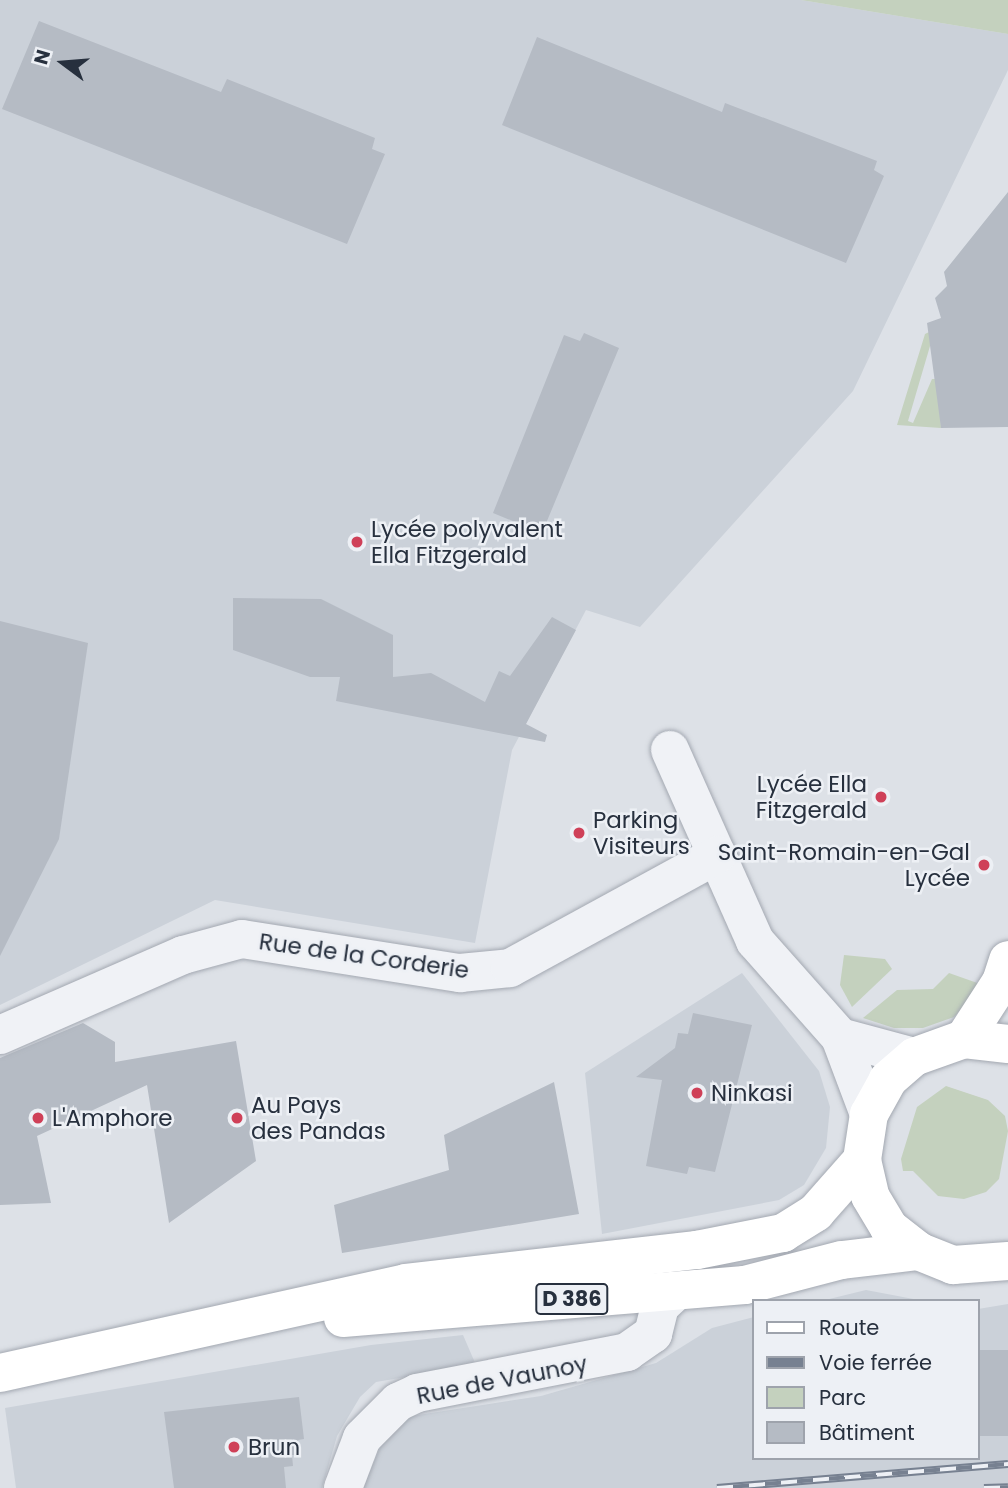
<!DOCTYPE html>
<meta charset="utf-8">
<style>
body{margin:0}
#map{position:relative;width:1008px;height:1488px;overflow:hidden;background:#dde1e7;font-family:Poppins,sans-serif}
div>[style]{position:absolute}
.built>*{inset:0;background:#cbd1d9}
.green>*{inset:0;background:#c4d1be}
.building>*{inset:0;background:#b5bbc4;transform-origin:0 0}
.roads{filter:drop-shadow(0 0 2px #a3a8b1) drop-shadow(0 0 2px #a3a8b1)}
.minor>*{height:38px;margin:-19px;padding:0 19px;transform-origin:19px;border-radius:19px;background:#f0f2f6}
.major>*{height:38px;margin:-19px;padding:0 19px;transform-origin:19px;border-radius:19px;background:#fff}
.rail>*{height:8px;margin-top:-4px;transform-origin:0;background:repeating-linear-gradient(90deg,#edf0f5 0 16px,#778191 0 32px);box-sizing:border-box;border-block:2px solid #778191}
.dots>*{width:19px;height:19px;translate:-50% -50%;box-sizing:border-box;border:4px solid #edf0f5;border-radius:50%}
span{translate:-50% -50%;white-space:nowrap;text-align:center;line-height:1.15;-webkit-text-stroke:5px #edf0f5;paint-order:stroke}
.shield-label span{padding:2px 5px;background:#edf0f5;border:2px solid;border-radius:5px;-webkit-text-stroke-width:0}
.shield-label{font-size:21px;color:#27303e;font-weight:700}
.poi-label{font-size:23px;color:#27303e}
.left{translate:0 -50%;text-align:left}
.right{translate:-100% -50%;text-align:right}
.street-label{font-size:23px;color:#27303e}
.legend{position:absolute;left:752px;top:1299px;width:228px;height:161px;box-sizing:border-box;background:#edf0f5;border:2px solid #9ea3ac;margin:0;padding:9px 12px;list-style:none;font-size:21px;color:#27303e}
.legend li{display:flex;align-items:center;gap:14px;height:35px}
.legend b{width:35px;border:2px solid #9ea3ac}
.north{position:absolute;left:28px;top:28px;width:70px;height:70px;-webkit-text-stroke:5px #edf0f5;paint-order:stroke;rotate:286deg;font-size:19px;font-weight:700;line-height:28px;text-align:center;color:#27303e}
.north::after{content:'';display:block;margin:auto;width:24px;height:32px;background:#27303e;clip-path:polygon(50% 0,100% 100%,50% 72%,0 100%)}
</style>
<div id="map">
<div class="built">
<div style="clip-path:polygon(0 0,801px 0,1008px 34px,1008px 70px,853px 391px,640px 627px,586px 610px,512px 750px,475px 943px,215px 900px,0 1005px)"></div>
<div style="clip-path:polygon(742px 973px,819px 1071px,830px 1107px,826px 1148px,804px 1185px,779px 1200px,602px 1234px,585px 1073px)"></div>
<div style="clip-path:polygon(866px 1290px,924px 1301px,821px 1301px)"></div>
<div style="clip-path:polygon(1008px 1304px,1008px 1488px,363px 1488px,387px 1431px,405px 1417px,541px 1396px,656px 1363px,712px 1328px,754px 1317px,754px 1458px,978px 1458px,978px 1309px)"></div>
<div style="clip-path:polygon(463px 1335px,476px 1365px,376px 1382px,360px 1397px,337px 1436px,322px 1488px,16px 1488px,5px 1408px,371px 1345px)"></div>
</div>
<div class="green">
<div style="clip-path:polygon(801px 0,1008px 0,1008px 34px)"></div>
<div style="clip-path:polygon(935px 329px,908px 421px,913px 423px,932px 379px,939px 379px,941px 428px,897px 425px,925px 334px)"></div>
<div style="clip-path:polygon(844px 955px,885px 959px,892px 969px,852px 1007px,840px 985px)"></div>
<div style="clip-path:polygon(949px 973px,983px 985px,954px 1017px,923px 1028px,894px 1028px,863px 1018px,897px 990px,933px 989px)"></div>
<div style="clip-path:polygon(946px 1086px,988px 1100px,1005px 1116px,1008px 1131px,999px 1179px,986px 1192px,964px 1199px,938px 1196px,913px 1171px,903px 1171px,901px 1159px,917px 1107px)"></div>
</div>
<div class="building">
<div style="clip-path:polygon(39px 21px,221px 92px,227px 79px,375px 138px,372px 149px,385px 154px,347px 244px,2px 109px)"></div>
<div style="clip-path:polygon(537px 37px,722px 112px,725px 103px,877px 161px,874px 170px,884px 176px,846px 263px,502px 125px)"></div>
<div style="clip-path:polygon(1008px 192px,1008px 427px,941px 428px,927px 323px,941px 318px,935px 298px,947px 286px,944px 272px)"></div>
<div style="clip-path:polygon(584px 333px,619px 348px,542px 533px,493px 513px,564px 335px,580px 341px)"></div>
<div style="clip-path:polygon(233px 598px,321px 599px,393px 635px,393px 677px,431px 673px,485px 702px,499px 671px,510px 676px,552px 617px,576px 630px,526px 724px,547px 735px,545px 742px,336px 701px,340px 677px,310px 677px,233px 650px)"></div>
<div style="clip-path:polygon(0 621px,88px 643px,59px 839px,0 956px)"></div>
<div style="clip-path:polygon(693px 1013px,752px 1025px,715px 1172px,689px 1167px,687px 1174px,646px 1166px,662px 1080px,636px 1077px,675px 1048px,678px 1033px,688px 1034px)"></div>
<div style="clip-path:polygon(83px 1023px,115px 1042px,115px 1062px,236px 1041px,256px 1161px,169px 1223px,147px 1085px,37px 1136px,51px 1203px,0 1205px,0 1058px)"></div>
<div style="clip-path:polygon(554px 1082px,579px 1214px,342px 1253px,334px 1205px,449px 1170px,444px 1135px)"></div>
<div style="left:1008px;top:1350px;width:86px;height:30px;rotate:90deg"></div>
<div style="clip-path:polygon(299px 1397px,304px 1439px,298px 1440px,301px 1455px,292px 1455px,293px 1466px,284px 1467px,286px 1488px,174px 1488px,164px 1412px)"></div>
</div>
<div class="roads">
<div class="minor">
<div style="left:670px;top:750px;width:209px;rotate:66deg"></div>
<div style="left:755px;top:941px;width:128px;rotate:48.5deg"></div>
<div style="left:840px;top:1037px;width:82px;rotate:69.4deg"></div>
<div style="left:0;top:1035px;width:200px;rotate:-23.6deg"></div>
<div style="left:183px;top:955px;width:61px;rotate:-15.2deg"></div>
<div style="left:242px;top:939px;width:221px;rotate:8.9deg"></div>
<div style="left:460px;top:973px;width:50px;rotate:-5.7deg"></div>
<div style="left:510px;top:968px;width:236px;rotate:-28.6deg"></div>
<div style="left:840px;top:1037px;width:77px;rotate:15.1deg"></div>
<div style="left:343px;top:1488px;width:53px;rotate:-69.2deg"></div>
<div style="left:362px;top:1438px;width:51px;rotate:-45deg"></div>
<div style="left:398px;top:1402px;width:21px;rotate:-25deg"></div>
<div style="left:417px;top:1393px;width:214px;rotate:-11deg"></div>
<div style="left:627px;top:1352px;width:32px;rotate:-35deg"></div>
<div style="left:653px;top:1334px;width:29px;rotate:-76deg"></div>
<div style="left:660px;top:1306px;width:22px;rotate:-43deg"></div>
</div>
<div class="major">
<div style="left:964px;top:1039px;width:68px;rotate:-57deg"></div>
<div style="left:1001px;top:982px;width:23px;rotate:-72deg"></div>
<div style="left:1008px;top:1044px;width:44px;rotate:-173.5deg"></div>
<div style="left:964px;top:1039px;width:53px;rotate:160.2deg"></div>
<div style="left:914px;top:1057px;width:35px;rotate:139deg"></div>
<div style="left:888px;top:1080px;width:39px;rotate:119deg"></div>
<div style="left:869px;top:1114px;width:47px;rotate:98.7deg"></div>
<div style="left:862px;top:1160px;width:37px;rotate:77deg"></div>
<div style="left:870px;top:1196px;width:37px;rotate:59deg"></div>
<div style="left:889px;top:1228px;width:37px;rotate:38deg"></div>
<div style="left:918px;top:1251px;width:38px;rotate:22deg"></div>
<div style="left:953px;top:1265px;width:55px;rotate:-4.2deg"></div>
<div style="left:343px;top:1318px;width:403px;rotate:-4.7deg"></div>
<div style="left:745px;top:1285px;width:100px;rotate:-14.5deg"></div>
<div style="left:842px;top:1260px;width:77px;rotate:-6.8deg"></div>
<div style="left:0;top:1373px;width:416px;rotate:-12.5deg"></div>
<div style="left:406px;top:1283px;width:293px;rotate:-6.5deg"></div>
<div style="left:697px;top:1250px;width:88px;rotate:-11.2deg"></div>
<div style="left:783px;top:1233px;width:39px;rotate:-32deg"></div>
<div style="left:816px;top:1212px;width:69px;rotate:-48.5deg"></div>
</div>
</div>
<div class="rail">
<div style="left:717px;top:1488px;width:292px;rotate:-4.7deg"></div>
<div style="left:984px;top:1488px;width:24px;rotate:-2deg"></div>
</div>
<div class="dots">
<div style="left:357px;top:542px;background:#cf4058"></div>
<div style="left:881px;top:797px;background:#cf4058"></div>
<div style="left:579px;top:833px;background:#cf4058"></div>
<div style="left:984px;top:865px;background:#cf4058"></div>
<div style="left:697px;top:1093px;background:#cf4058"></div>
<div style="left:38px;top:1118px;background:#cf4058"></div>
<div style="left:237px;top:1118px;background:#cf4058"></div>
<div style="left:234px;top:1447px;background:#cf4058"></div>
</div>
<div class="shield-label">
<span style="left:572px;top:1299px">D 386</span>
</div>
<div class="poi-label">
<span class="left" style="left:371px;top:542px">Lycée polyvalent<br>Ella Fitzgerald</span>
<span class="right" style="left:867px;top:797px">Lycée Ella<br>Fitzgerald</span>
<span class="left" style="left:593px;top:833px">Parking<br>Visiteurs</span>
<span class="right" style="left:970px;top:865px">Saint-Romain-en-Gal<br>Lycée</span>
<span class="left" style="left:711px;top:1093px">Ninkasi</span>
<span class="left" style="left:251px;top:1118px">Au Pays<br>des Pandas</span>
<span class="left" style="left:52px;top:1118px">L'Amphore</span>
<span class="left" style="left:248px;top:1447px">Brun</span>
</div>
<div class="street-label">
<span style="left:364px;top:956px;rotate:8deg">Rue de la Corderie</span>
<span style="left:502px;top:1380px;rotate:-11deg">Rue de Vaunoy</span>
</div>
<ul class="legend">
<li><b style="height:9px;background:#fff"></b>Route</li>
<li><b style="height:9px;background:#778191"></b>Voie ferrée</li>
<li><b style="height:19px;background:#c4d1be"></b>Parc</li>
<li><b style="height:19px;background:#b5bbc4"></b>Bâtiment</li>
</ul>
<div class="north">N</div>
</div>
